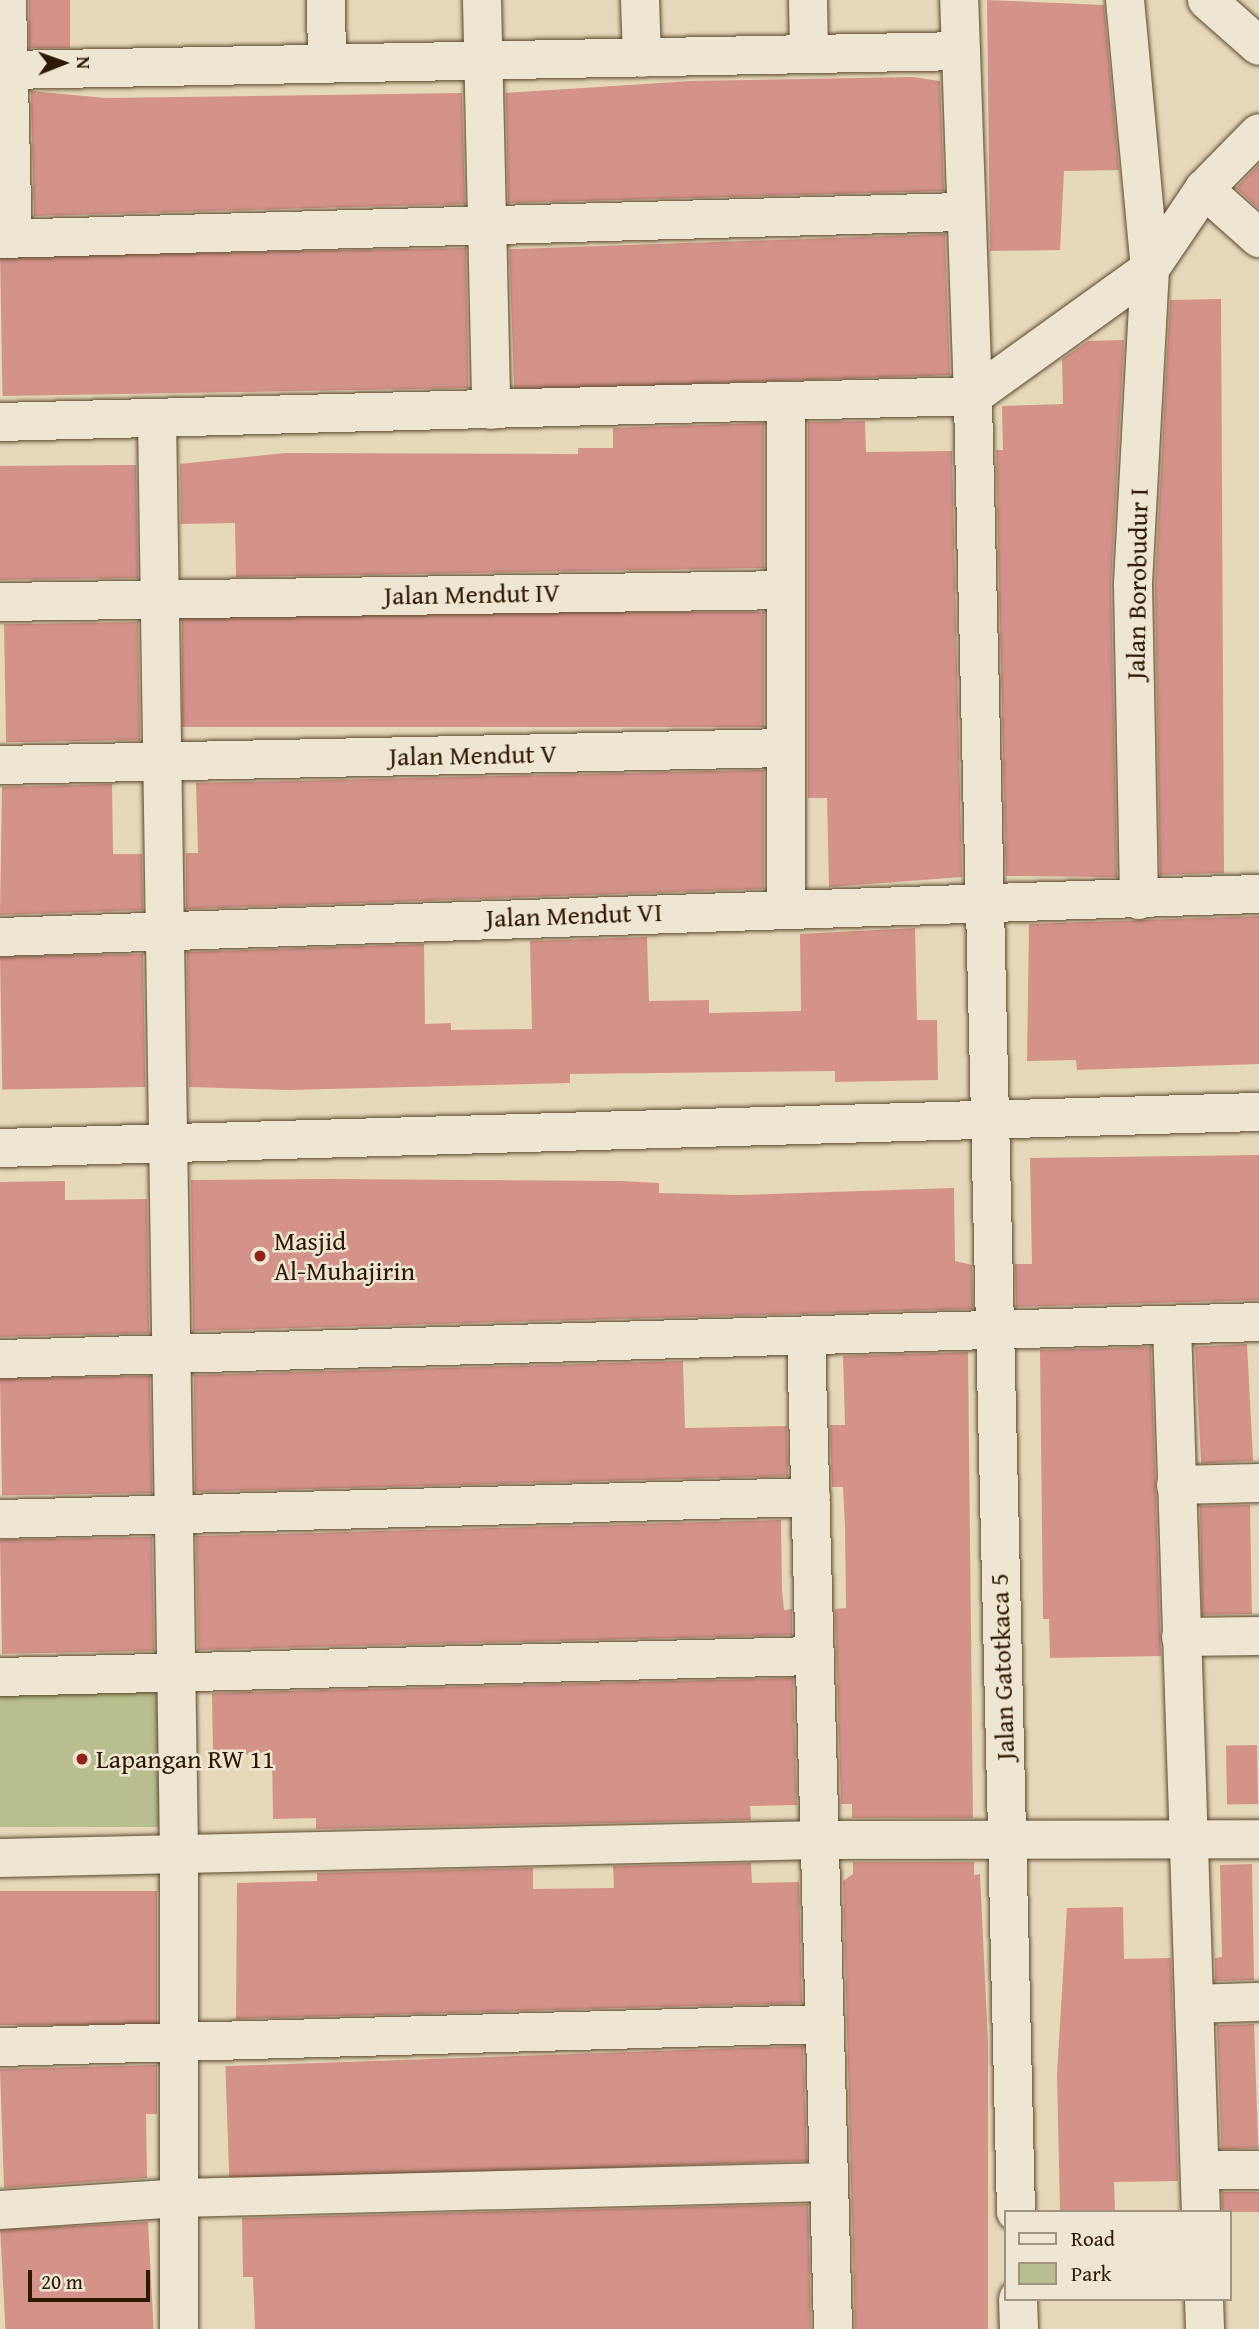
<!DOCTYPE html>
<style>
body{margin:0}
#map{position:relative;width:1259px;height:2329px;overflow:hidden;background:#e5d9ba;font-family:"Gentium Book Plus",serif}
div>[style]{position:absolute}
.green>*{inset:0;background:#b8be8d;transform-origin:0 0}
.building>*{inset:0;background:#d49388;transform-origin:0 0}
.roads{filter:drop-shadow(0 0 2px #5c492e) drop-shadow(0 0 2px #5c492e)}
.street>*{height:38px;margin:-19px;padding:0 19px;transform-origin:19px;border-radius:19px;background:#eee6d2}
.dots>*{width:19px;height:19px;translate:-50% -50%;box-sizing:border-box;border:4px solid #eee6d2;border-radius:50%}
span{translate:-50% -50%;white-space:nowrap;text-align:center;line-height:1.15;-webkit-text-stroke:5px #eee6d2;paint-order:stroke}
.street-label{font-size:26px;color:#2e1900}
.poi-label{font-size:26px;color:#2e1900}
.left{translate:0 -50%;text-align:left}
.legend{position:absolute;left:1004px;top:2210px;width:228px;height:91px;box-sizing:border-box;background:#eee6d2;border:2px solid #a1947e;margin:0;padding:9px 12px;list-style:none;font-size:21px;color:#2e1900}
.legend li{display:flex;align-items:center;gap:14px;height:35px}
.legend b{width:35px;border:2px solid #a1947e}
.north{position:absolute;left:28px;top:28px;width:70px;height:70px;-webkit-text-stroke:5px #eee6d2;paint-order:stroke;rotate:89deg;font-size:19px;font-weight:700;line-height:28px;text-align:center;color:#2e1900}
.north::after{content:'';display:block;margin:auto;width:24px;height:32px;background:#2e1900;clip-path:polygon(50% 0,100% 100%,50% 72%,0 100%)}
.scale{position:absolute;left:28px;top:2270px;width:122px;height:32px;box-sizing:border-box;border:4px solid #2e1900;border-top:0;padding-left:9px;font-size:21px;line-height:24px;white-space:nowrap;color:#2e1900;-webkit-text-stroke:5px #eee6d2;paint-order:stroke}
</style>
<div id="map">
<div class="green">
<div style="left:164px;top:1686px;width:141px;height:164px;rotate:90deg"></div>
</div>
<div class="building">
<div style="left:29px;top:0;width:41px;height:48px"></div>
<div style="clip-path:polygon(987px 0,1104px 5px,1119px 170px,1064px 171px,1060px 250px,990px 251px)"></div>
<div style="clip-path:polygon(912px 77px,940px 81px,944px 191px,508px 203px,506px 93px,692px 81px)"></div>
<div style="clip-path:polygon(31px 91px,105px 98px,462px 93px,465px 204px,34px 216px)"></div>
<div style="clip-path:polygon(1259px 164px,1259px 209px,1236px 188px)"></div>
<div style="left:945px;top:234px;width:141px;height:436px;rotate:88deg"></div>
<div style="left:466px;top:248px;width:140px;height:466px;rotate:89deg"></div>
<div style="clip-path:polygon(1221px 299px,1224px 873px,1160px 875px,1155px 585px,1170px 300px)"></div>
<div style="clip-path:polygon(1124px 340px,1111px 584px,1117px 877px,1006px 876px,996px 450px,1003px 450px,1002px 406px,1063px 404px,1062px 359px,1088px 341px)"></div>
<div style="clip-path:polygon(865px 421px,866px 452px,952px 451px,962px 877px,829px 887px,827px 798px,808px 798px,808px 422px)"></div>
<div style="clip-path:polygon(764px 423px,764px 568px,236px 577px,235px 523px,181px 524px,180px 464px,285px 453px,578px 454px,578px 448px,613px 448px,613px 428px)"></div>
<div style="clip-path:polygon(122px 465px,136px 465px,138px 578px,0 580px,0 466px)"></div>
<div style="left:764px;top:612px;width:115px;height:582px;rotate:90deg"></div>
<div style="left:138px;top:622px;width:118px;height:134px;rotate:89deg"></div>
<div style="clip-path:polygon(764px 770px,764px 889px,186px 909px,186px 853px,198px 853px,196px 783px)"></div>
<div style="clip-path:polygon(112px 784px,113px 854px,142px 854px,143px 910px,0 915px,2px 787px)"></div>
<div style="clip-path:polygon(1259px 916px,1259px 1064px,1077px 1070px,1076px 1060px,1027px 1061px,1029px 924px)"></div>
<div style="clip-path:polygon(915px 928px,917px 1020px,937px 1020px,938px 1080px,835px 1082px,835px 1071px,570px 1074px,570px 1083px,288px 1090px,189px 1087px,187px 952px,424px 944px,425px 1024px,451px 1023px,451px 1030px,532px 1029px,530px 941px,647px 937px,649px 1001px,709px 1000px,709px 1013px,801px 1011px,800px 934px)"></div>
<div style="left:143px;top:954px;width:133px;height:143px;rotate:89deg"></div>
<div style="clip-path:polygon(1259px 1155px,1259px 1300px,1016px 1307px,1015px 1264px,1032px 1264px,1030px 1158px)"></div>
<div style="clip-path:polygon(331px 1179px,622px 1181px,659px 1183px,659px 1193px,740px 1195px,954px 1188px,955px 1261px,972px 1265px,973px 1309px,193px 1331px,191px 1180px)"></div>
<div style="clip-path:polygon(65px 1181px,65px 1200px,147px 1199px,149px 1333px,0 1337px,0 1182px)"></div>
<div style="left:1247px;top:1344px;width:117px;height:52px;rotate:87deg"></div>
<div style="clip-path:polygon(1151px 1347px,1161px 1656px,1050px 1658px,1049px 1619px,1043px 1619px,1040px 1350px)"></div>
<div style="clip-path:polygon(968px 1352px,973px 1818px,852px 1818px,852px 1804px,841px 1804px,835px 1609px,846px 1608px,845px 1525px,843px 1487px,832px 1487px,830px 1425px,845px 1425px,843px 1356px)"></div>
<div style="clip-path:polygon(683px 1361px,685px 1428px,787px 1426px,788px 1476px,195px 1492px,194px 1375px)"></div>
<div style="left:150px;top:1376px;width:117px;height:150px;rotate:89deg"></div>
<div style="left:1250px;top:1505px;width:109px;height:50px;rotate:89deg"></div>
<div style="clip-path:polygon(781px 1520px,782px 1590px,784px 1610px,792px 1609px,792px 1635px,198px 1650px,196px 1536px)"></div>
<div style="left:152px;top:1537px;width:114px;height:152px;rotate:89deg"></div>
<div style="clip-path:polygon(793px 1678px,797px 1805px,750px 1806px,751px 1820px,316px 1829px,316px 1818px,273px 1819px,272px 1754px,213px 1755px,212px 1693px)"></div>
<div style="left:1257px;top:1745px;width:59px;height:31px;rotate:89deg"></div>
<div style="clip-path:polygon(853px 1862px,974px 1862px,974px 1875px,980px 1874px,988px 2043px,988px 2329px,855px 2329px,843px 1881px,853px 1874px)"></div>
<div style="clip-path:polygon(751px 1863px,752px 1883px,799px 1882px,802px 2003px,236px 2019px,237px 1883px,317px 1881px,317px 1873px,533px 1868px,533px 1889px,614px 1888px,613px 1866px)"></div>
<div style="clip-path:polygon(1252px 1864px,1254px 1980px,1215px 1981px,1215px 1958px,1222px 1957px,1220px 1865px)"></div>
<div style="left:0;top:1891px;width:157px;height:134px"></div>
<div style="clip-path:polygon(1123px 1907px,1124px 1959px,1171px 1958px,1178px 2181px,1114px 2182px,1115px 2212px,1060px 2212px,1057px 2074px,1067px 1908px)"></div>
<div style="left:1254px;top:2024px;width:124px;height:37px;rotate:88deg"></div>
<div style="left:803px;top:2046px;width:115px;height:578px;rotate:88deg"></div>
<div style="clip-path:polygon(157px 2065px,157px 2114px,146px 2114px,147px 2178px,4px 2188px,0 2069px)"></div>
<div style="left:1222px;top:2192px;width:37px;height:20px"></div>
<div style="clip-path:polygon(808px 2204px,811px 2329px,255px 2329px,253px 2277px,243px 2277px,242px 2218px)"></div>
<div style="left:148px;top:2222px;width:107px;height:148px;rotate:87deg"></div>
</div>
<div class="roads">
<div class="street">
<div style="left:7px;top:0;width:238px;rotate:88.6deg"></div>
<div style="left:326px;top:0;width:64px;rotate:89.1deg"></div>
<div style="left:482px;top:0;width:410px;rotate:88.7deg"></div>
<div style="left:640px;top:0;width:58px;rotate:88deg"></div>
<div style="left:808px;top:0;width:54px;rotate:88.9deg"></div>
<div style="left:1125px;top:0;width:270px;rotate:84.7deg"></div>
<div style="left:1150px;top:269px;width:316px;rotate:93.1deg"></div>
<div style="left:1133px;top:585px;width:315px;rotate:88.9deg"></div>
<div style="left:1207px;top:0;width:69px;rotate:41.5deg"></div>
<div style="left:8px;top:70px;width:953px;rotate:-1.14deg"></div>
<div style="left:1204px;top:189px;width:74px;rotate:41.7deg"></div>
<div style="left:0;top:239px;width:962px;rotate:-1.61deg"></div>
<div style="left:786px;top:403px;width:503px;rotate:90deg"></div>
<div style="left:157px;top:418px;width:1432px;rotate:89.12deg"></div>
<div style="left:179px;top:1850px;width:479px;rotate:90deg"></div>
<div style="left:0;top:422px;width:973px;rotate:-1.53deg"></div>
<div style="left:973px;top:396px;width:396px;rotate:-92deg"></div>
<div style="left:0;top:602px;width:786px;rotate:-0.87deg"></div>
<div style="left:0;top:765px;width:786px;rotate:-1.24deg"></div>
<div style="left:0;top:937px;width:1260px;rotate:-1.96deg"></div>
<div style="left:0;top:1148px;width:1260px;rotate:-1.64deg"></div>
<div style="left:1172px;top:1326px;width:886px;rotate:88.13deg"></div>
<div style="left:806px;top:1336px;width:993px;rotate:88.44deg"></div>
<div style="left:0;top:1359px;width:1260px;rotate:-1.68deg"></div>
<div style="left:1176px;top:1485px;width:83px;rotate:-1.4deg"></div>
<div style="left:0;top:1519px;width:811px;rotate:-1.55deg"></div>
<div style="left:1181px;top:1637px;width:78px;rotate:-0.7deg"></div>
<div style="left:0;top:1677px;width:815px;rotate:-1.48deg"></div>
<div style="left:0;top:1858px;width:820px;rotate:-1.26deg"></div>
<div style="left:820px;top:1840px;width:439px;rotate:-0.1deg"></div>
<div style="left:1194px;top:2004px;width:65px;rotate:-1.8deg"></div>
<div style="left:0;top:2047px;width:825px;rotate:-1.6deg"></div>
<div style="left:1200px;top:2170px;width:59px"></div>
<div style="left:0;top:2210px;width:179px;rotate:-3.8deg"></div>
<div style="left:179px;top:2198px;width:649px;rotate:-1.41deg"></div>
<div style="left:1016px;top:2212px;width:1817px;rotate:-91.36deg"></div>
<div style="left:973px;top:396px;width:218px;rotate:-35.7deg"></div>
<div style="left:1150px;top:269px;width:97px;rotate:-56deg"></div>
<div style="left:1204px;top:189px;width:78px;rotate:-45.5deg"></div>
<div style="left:1018px;top:2299px;width:30px;rotate:88deg"></div>
<div style="left:1204px;top:2299px;width:30px;rotate:88deg"></div>
</div>
</div>
<div class="dots">
<div style="left:260px;top:1256px;background:#8f2418"></div>
<div style="left:82px;top:1759px;background:#8f2418"></div>
</div>
<div class="street-label">
<span style="left:1137px;top:584px;rotate:-89deg">Jalan Borobudur I</span>
<span style="left:472px;top:594px;rotate:-1deg">Jalan Mendut IV</span>
<span style="left:473px;top:755px;rotate:-1deg">Jalan Mendut V</span>
<span style="left:574px;top:915px;rotate:-2deg">Jalan Mendut VI</span>
<span style="left:1002px;top:1667px;rotate:-92deg">Jalan Gatotkaca 5</span>
</div>
<div class="poi-label">
<span class="left" style="left:274px;top:1256px">Masjid<br>Al-Muhajirin</span>
<span class="left" style="left:96px;top:1759px">Lapangan RW 11</span>
</div>
<ul class="legend">
<li><b style="height:9px;background:#eee6d2"></b>Road</li>
<li><b style="height:19px;background:#b8be8d"></b>Park</li>
</ul>
<div class="north">N</div>
<div class="scale">20 m</div>
</div>
